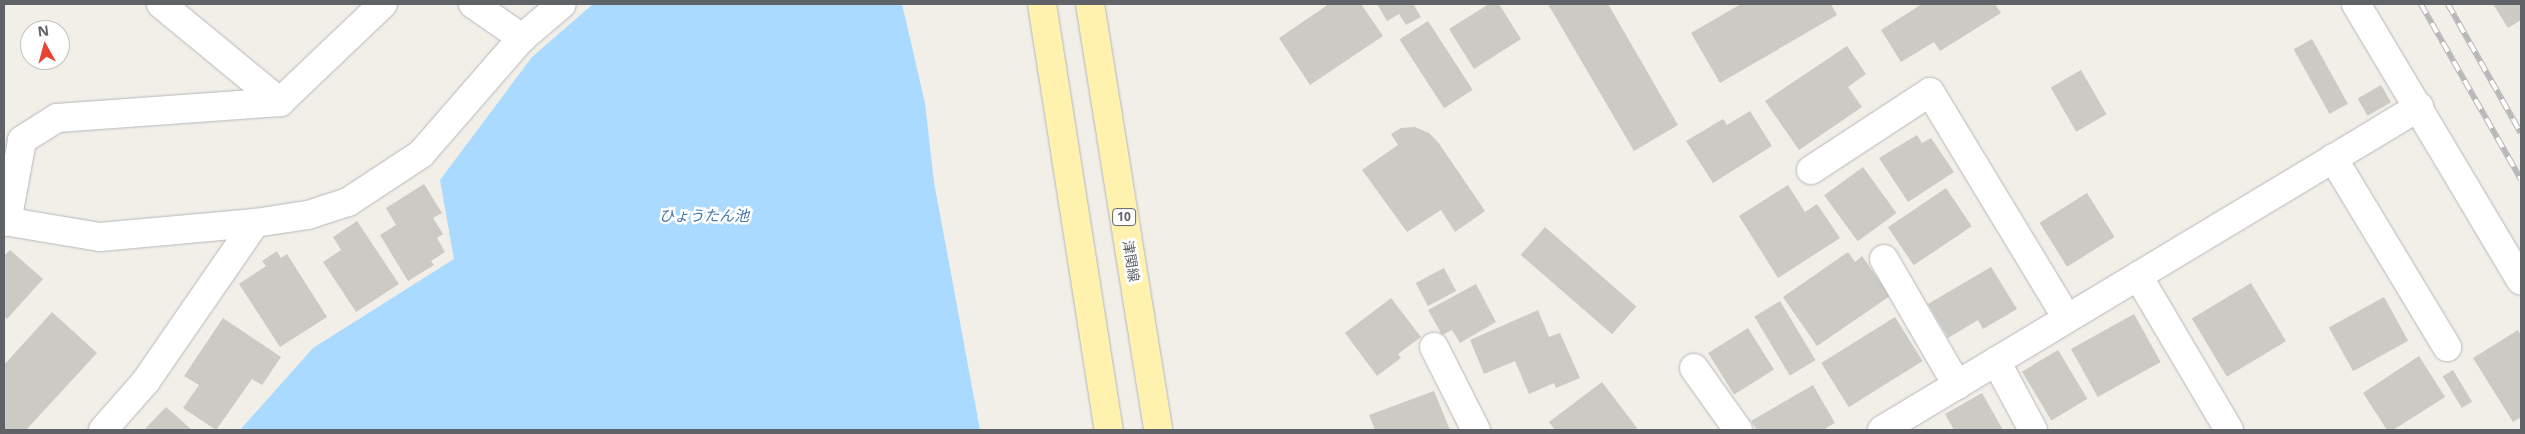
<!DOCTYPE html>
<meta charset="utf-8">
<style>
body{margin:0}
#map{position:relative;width:2525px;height:434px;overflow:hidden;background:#f1efe8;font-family:"Open Sans","Noto Sans JP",sans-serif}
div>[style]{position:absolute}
.water>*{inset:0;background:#aadaff}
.building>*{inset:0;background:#cccac5;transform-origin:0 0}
.roads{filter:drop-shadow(0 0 1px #b5b8bc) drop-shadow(0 0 1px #b5b8bc)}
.minor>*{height:28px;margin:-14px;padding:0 14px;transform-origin:14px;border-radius:14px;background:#fff}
.major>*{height:28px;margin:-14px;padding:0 14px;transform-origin:14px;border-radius:14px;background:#fff2af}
.rail>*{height:5.5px;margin-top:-2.75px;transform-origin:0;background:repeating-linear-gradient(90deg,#fff 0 11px,#b6b7b8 0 22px);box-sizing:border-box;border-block:1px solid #b6b7b8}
span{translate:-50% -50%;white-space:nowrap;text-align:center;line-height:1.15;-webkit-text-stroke:5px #fff;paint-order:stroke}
.shield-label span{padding:1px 4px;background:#fff;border:1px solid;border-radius:4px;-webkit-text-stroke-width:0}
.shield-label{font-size:12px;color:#5f6368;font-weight:700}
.street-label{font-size:14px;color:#5f6368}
.water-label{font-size:15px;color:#4174aa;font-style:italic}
.frame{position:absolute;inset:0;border:5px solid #5f6368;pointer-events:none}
.north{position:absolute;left:20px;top:20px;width:50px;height:50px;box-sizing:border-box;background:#fff;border:1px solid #bfc1c3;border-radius:50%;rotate:353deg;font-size:14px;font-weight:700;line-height:20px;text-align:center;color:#5f6368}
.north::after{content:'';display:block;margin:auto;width:18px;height:22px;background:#ea4335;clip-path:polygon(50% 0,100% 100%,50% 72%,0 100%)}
</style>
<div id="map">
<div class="water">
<div style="clip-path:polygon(593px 4px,902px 4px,925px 103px,934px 182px,980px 430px,240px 430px,313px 348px,454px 259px,440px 180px,532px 57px)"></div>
</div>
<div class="building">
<div style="clip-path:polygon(1329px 4px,1361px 4px,1383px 36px,1310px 85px,1279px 38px)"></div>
<div style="clip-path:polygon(1377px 4px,1413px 4px,1421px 17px,1406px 25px,1399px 14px,1387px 21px)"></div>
<div style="clip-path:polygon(1489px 4px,1499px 4px,1521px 39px,1474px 69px,1449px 29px)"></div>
<div style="clip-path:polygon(1548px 4px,1608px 4px,1678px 125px,1634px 151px)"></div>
<div style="clip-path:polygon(1741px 4px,1831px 4px,1837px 15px,1720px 83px,1691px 33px)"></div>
<div style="clip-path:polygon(1922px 4px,1995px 4px,2001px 13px,1940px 51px,1934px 42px,1901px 62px,1881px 30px)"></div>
<div style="clip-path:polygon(2493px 4px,2521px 4px,2521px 20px,2508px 28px)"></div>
<div style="left:1428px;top:21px;width:82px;height:34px;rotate:57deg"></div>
<div style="left:2312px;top:39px;width:74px;height:21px;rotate:61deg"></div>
<div style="clip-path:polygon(1847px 46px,1866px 74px,1848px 87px,1862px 107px,1799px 150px,1765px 101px)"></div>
<div style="left:2081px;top:70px;width:51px;height:35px;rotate:60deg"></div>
<div style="left:2381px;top:85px;width:20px;height:27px;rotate:60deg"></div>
<div style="clip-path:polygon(1750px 111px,1772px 146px,1713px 183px,1686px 141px,1723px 119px,1727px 125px)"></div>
<div style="clip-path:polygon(1415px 127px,1429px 133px,1438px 142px,1485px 211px,1455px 232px,1441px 210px,1407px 232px,1362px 170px,1398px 145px,1391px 134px,1401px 128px)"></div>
<div style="clip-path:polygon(1917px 135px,1922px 143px,1931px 138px,1954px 172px,1908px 202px,1879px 158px)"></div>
<div style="left:1863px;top:167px;width:57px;height:48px;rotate:54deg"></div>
<div style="clip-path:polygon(424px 184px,442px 213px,433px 218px,443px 234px,437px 238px,445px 252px,431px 261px,434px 265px,408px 281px,380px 235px,396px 225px,386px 208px)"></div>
<div style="clip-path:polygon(1788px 185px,1805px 212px,1817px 204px,1840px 238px,1778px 278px,1739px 216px)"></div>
<div style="left:1946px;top:188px;width:46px;height:70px;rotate:56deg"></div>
<div style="left:2087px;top:193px;width:52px;height:56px;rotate:58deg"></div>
<div style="clip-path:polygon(357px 221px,399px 284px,356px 312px,323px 262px,341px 250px,333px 237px)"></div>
<div style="left:1545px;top:227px;width:121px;height:37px;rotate:41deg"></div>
<div style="clip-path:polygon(10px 250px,43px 279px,7px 319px,4px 316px,4px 256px)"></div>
<div style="clip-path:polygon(277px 251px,281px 258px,287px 254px,327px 317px,280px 347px,239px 284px,266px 266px,262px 261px)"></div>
<div style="clip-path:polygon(1848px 252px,1855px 262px,1862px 256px,1890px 296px,1817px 346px,1783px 297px)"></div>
<div style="clip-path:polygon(1991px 267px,2017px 309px,1983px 329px,1978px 320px,1948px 338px,1928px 304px)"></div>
<div style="left:1444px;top:268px;width:26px;height:32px;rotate:62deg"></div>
<div style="left:2251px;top:283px;width:68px;height:69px;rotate:59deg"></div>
<div style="clip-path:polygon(1476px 284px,1496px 322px,1460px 343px,1452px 330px,1442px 335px,1428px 310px)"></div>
<div style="left:2384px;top:297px;width:50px;height:63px;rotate:61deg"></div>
<div style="clip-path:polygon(1391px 298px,1421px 337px,1398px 354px,1401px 358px,1377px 376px,1345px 333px)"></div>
<div style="left:1780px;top:301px;width:69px;height:30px;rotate:59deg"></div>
<div style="clip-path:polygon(1538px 310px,1549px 337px,1560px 333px,1580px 378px,1556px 388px,1554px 383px,1529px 394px,1515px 361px,1484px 374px,1470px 340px)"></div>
<div style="clip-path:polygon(52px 312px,97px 353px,26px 430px,4px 430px,4px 365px)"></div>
<div style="left:2134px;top:314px;width:55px;height:72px;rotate:61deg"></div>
<div style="left:1895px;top:317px;width:52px;height:87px;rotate:58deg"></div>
<div style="clip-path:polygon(223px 318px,281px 357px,262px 385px,252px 379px,216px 430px,183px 408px,199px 385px,184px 376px)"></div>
<div style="left:1748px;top:328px;width:49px;height:47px;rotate:58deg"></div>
<div style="clip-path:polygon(2518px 330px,2521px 336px,2521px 417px,2513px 422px,2473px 358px)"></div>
<div style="left:2058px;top:350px;width:57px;height:42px;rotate:59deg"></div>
<div style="clip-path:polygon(2419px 356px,2445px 397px,2393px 430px,2387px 430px,2363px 393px)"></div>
<div style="left:2453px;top:370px;width:37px;height:12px;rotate:59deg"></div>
<div style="clip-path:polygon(1602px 382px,1637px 428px,1633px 430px,1555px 430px,1549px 422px)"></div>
<div style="clip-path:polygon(1813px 385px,1835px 423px,1826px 428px,1827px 430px,1757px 430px,1751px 421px)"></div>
<div style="clip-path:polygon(1434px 391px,1450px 430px,1375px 430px,1369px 415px)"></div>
<div style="clip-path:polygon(1982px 393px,2003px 430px,1954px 430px,1945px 414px)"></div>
<div style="clip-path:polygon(166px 407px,192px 430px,144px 430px)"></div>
</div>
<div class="roads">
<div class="minor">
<div style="left:161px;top:4px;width:154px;rotate:39.5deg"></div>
<div style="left:473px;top:4px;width:60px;rotate:34.8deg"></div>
<div style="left:2356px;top:4px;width:322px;rotate:59.2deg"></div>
<div style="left:2333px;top:158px;width:221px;rotate:58.9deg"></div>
<div style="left:1811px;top:170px;width:142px;rotate:-33.2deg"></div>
<div style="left:1930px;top:92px;width:264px;rotate:58.8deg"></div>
<div style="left:4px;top:221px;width:97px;rotate:9.5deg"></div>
<div style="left:100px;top:237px;width:156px;rotate:-5.2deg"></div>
<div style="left:255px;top:223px;width:54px;rotate:-8.6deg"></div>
<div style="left:308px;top:215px;width:42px;rotate:-18deg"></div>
<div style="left:348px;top:202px;width:87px;rotate:-33.3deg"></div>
<div style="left:421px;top:154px;width:154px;rotate:-49deg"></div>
<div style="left:522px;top:38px;width:52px;rotate:-40.4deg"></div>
<div style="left:7px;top:222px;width:83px;rotate:-79.6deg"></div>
<div style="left:22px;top:140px;width:41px;rotate:-32.2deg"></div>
<div style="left:57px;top:118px;width:224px;rotate:-4.1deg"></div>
<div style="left:280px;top:102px;width:142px;rotate:-43.6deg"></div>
<div style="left:1884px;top:259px;width:146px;rotate:59.9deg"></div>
<div style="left:2138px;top:276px;width:179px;rotate:59.4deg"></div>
<div style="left:1434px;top:347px;width:93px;rotate:63.2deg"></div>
<div style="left:1996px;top:361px;width:78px;rotate:61.8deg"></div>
<div style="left:1694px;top:368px;width:76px;rotate:54.6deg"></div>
<div style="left:103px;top:430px;width:65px;rotate:-48.7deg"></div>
<div style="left:146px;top:381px;width:192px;rotate:-55.4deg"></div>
<div style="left:1882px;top:430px;width:627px;rotate:-31.03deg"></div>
</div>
<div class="major">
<div style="left:1042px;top:4px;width:431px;rotate:81.1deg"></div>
<div style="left:1090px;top:4px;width:431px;rotate:80.9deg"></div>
</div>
</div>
<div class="rail">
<div style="left:2421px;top:4px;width:202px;rotate:60.3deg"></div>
<div style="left:2448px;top:4px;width:148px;rotate:60.5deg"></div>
</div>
<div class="shield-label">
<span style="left:1124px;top:217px">10</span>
</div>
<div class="street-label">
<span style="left:1131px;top:261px;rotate:81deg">津関線</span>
</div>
<div class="water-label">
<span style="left:704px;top:216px">ひょうたん池</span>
</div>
<div class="frame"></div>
<div class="north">N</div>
</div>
